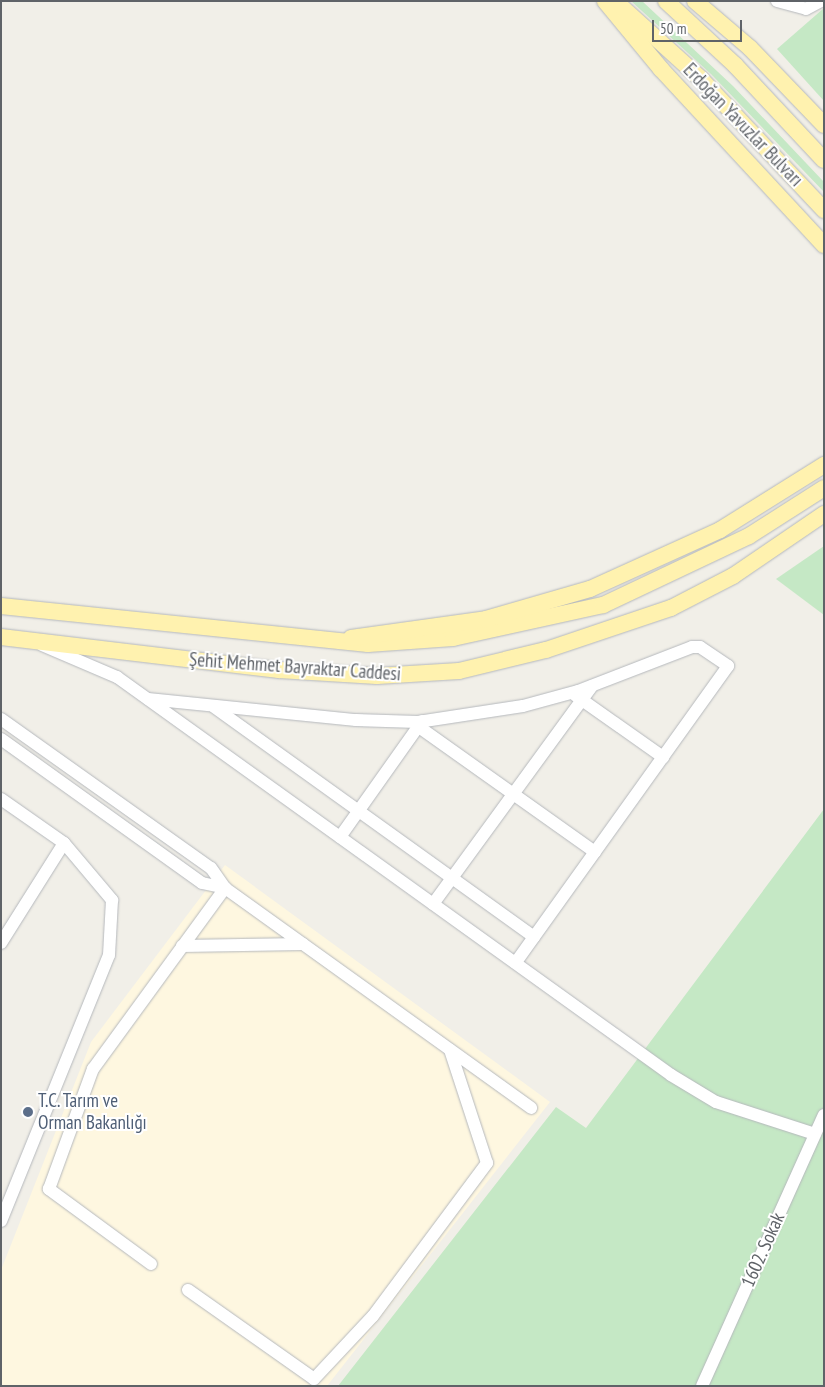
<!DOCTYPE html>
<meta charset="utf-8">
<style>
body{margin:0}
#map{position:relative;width:825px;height:1387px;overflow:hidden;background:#f1efe8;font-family:"PT Sans Narrow",sans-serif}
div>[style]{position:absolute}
.commercial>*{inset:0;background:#fef7e0}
.green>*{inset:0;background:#c5e8c5}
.roads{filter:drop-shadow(0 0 1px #b5b8bc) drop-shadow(0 0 1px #b5b8bc)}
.minor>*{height:12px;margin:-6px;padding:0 6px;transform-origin:6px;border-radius:6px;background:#fff}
.major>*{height:16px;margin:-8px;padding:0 8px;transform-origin:8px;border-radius:8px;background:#fff2af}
.dots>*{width:14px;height:14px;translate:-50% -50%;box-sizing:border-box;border:2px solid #fff;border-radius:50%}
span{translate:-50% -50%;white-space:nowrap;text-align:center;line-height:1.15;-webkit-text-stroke:4px #fff;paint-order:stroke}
.street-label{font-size:19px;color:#5f6368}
.service-label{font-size:19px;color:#4e5e75}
.left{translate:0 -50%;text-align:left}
.frame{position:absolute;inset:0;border:2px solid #5f6368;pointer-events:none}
.scale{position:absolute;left:652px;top:20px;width:90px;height:22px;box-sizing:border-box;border:2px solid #5f6368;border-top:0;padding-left:6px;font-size:15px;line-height:18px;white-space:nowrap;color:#5f6368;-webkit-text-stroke:4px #fff;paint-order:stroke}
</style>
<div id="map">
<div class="commercial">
<div style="clip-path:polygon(225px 865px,550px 1102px,327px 1386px,1px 1386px,1px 1270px,91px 1042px)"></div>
</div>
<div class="green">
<div style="clip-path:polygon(631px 1px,642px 1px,733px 86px,824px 182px,824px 192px,711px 74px)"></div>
<div style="clip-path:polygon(824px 8px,824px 101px,777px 49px)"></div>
<div style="clip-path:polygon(824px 546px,824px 615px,776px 579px)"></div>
<div style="clip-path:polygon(824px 809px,824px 1386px,338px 1386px,556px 1107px,586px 1128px)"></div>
</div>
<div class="roads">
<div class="minor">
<div style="left:777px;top:1px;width:30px;rotate:15deg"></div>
<div style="left:806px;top:9px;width:17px;rotate:-28deg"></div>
<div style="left:42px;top:645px;width:82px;rotate:23.1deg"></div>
<div style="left:117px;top:677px;width:682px;rotate:35.69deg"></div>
<div style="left:671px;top:1075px;width:52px;rotate:31deg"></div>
<div style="left:716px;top:1102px;width:104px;rotate:17.9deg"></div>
<div style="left:575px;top:695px;width:108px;rotate:35.2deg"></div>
<div style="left:148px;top:699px;width:209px;rotate:5.8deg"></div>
<div style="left:356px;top:720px;width:62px;rotate:1.8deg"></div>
<div style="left:418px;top:722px;width:106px;rotate:-8.7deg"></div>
<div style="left:523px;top:706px;width:57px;rotate:-15.3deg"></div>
<div style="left:578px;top:691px;width:122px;rotate:-21.1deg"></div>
<div style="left:692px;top:647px;width:8px"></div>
<div style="left:700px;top:647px;width:34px;rotate:34deg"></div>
<div style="left:728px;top:666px;width:365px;rotate:125.6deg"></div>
<div style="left:214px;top:707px;width:394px;rotate:35.7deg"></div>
<div style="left:1px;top:719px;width:257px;rotate:35.4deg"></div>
<div style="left:211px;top:868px;width:24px;rotate:55deg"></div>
<div style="left:225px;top:888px;width:377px;rotate:35.7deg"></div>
<div style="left:419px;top:727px;width:216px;rotate:35.4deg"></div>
<div style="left:1px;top:739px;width:247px;rotate:35.6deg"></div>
<div style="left:202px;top:883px;width:24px;rotate:12deg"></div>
<div style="left:1px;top:799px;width:77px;rotate:34.9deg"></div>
<div style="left:64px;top:843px;width:75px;rotate:49.9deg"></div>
<div style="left:112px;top:900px;width:55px;rotate:93.1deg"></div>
<div style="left:109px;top:955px;width:287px;rotate:112.1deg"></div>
<div style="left:340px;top:837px;width:142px;rotate:-54.7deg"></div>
<div style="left:433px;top:904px;width:270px;rotate:-53.9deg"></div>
<div style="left:1px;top:943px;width:118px;rotate:-57.8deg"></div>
<div style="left:182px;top:946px;width:121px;rotate:-0.9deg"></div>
<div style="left:151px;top:1264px;width:127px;rotate:-143.7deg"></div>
<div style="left:49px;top:1189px;width:128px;rotate:-69.9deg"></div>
<div style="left:93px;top:1069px;width:224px;rotate:-53.9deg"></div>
<div style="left:188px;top:1290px;width:154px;rotate:35.2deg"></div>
<div style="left:314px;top:1379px;width:86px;rotate:-46.9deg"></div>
<div style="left:373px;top:1316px;width:191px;rotate:-53.3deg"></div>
<div style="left:487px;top:1163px;width:119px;rotate:-108.1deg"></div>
<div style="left:702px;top:1386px;width:297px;rotate:-65.8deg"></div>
</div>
<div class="major">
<div style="left:605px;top:1px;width:88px;rotate:50.5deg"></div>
<div style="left:661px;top:69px;width:240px;rotate:47.2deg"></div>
<div style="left:615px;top:1px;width:116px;rotate:42.2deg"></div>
<div style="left:701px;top:79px;width:180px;rotate:46.8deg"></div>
<div style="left:666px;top:1px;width:94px;rotate:42.8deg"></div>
<div style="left:735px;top:65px;width:130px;rotate:46.9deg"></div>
<div style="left:695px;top:1px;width:72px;rotate:40.5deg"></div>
<div style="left:750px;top:48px;width:107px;rotate:46.1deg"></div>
<div style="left:1px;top:606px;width:369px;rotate:5.9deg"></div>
<div style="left:368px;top:644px;width:85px;rotate:-4deg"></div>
<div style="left:453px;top:638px;width:154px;rotate:-12.4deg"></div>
<div style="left:603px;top:605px;width:161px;rotate:-25.3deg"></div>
<div style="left:749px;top:536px;width:89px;rotate:-32.6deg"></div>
<div style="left:1px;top:637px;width:280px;rotate:6.8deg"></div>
<div style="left:279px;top:670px;width:98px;rotate:3.5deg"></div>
<div style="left:377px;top:676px;width:82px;rotate:-3.5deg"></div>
<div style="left:459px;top:671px;width:89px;rotate:-13.6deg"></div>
<div style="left:546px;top:650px;width:132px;rotate:-18.6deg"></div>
<div style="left:671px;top:608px;width:70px;rotate:-27.3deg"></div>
<div style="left:733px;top:576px;width:110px;rotate:-34.3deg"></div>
<div style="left:351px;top:638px;width:136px;rotate:-8deg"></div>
<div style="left:486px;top:619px;width:108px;rotate:-16.1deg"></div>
<div style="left:590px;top:589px;width:143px;rotate:-24.4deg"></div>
<div style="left:720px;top:530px;width:123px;rotate:-32deg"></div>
</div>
</div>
<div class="dots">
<div style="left:28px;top:1112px;background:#5c6f8a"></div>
</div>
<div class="street-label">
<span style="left:743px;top:125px;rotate:46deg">Erdoğan Yavuzlar Bulvarı</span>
<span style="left:295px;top:667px;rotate:4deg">Şehit Mehmet Bayraktar Caddesi</span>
<span style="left:763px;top:1250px;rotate:-66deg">1602. Sokak</span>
</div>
<div class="service-label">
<span class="left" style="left:38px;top:1112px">T.C. Tarım ve<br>Orman Bakanlığı</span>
</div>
<div class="frame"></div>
<div class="scale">50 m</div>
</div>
